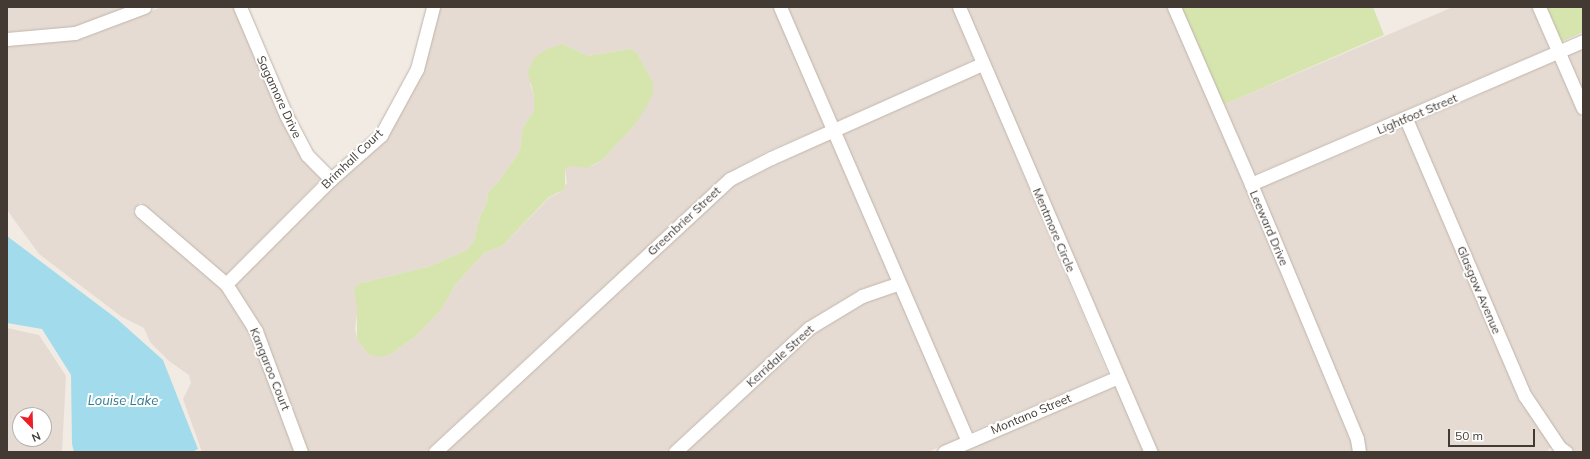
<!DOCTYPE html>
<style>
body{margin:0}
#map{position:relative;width:1590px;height:459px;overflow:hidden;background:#f1ebe4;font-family:Mulish,sans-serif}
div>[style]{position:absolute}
.residential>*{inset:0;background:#e5dbd2;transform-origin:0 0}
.green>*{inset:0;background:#d6e4ae}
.water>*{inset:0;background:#a2dcec}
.roads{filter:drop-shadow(0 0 1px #bfb3aa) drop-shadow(0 0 1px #bfb3aa)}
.minor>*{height:13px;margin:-6.5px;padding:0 6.5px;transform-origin:6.5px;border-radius:6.5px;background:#fff}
span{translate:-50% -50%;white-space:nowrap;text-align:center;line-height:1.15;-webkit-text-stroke:4px #fff;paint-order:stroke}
.street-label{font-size:12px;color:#433a34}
.water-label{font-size:13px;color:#2f7a91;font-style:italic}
.frame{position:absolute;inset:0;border:8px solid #433a34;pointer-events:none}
.north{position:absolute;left:12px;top:407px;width:40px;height:40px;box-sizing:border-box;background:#fff;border:1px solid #b4b0ae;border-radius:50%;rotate:157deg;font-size:11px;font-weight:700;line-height:16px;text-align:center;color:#433a34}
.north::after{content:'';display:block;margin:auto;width:14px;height:18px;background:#ee1e26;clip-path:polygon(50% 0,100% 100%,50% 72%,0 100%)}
.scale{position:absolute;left:1448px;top:429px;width:87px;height:18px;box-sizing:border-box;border:2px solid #433a34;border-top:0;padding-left:5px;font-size:12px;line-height:14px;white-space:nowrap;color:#433a34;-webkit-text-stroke:3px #fff;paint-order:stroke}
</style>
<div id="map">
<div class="residential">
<div style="clip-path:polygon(7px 7px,127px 7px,73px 27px,7px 32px)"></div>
<div style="clip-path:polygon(162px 7px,233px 7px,281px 117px,322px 178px,226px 275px,140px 202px,133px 212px,222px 288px,251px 333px,295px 452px,202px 452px,183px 399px,191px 383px,189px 375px,169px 361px,150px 342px,144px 328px,122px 317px,39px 254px,7px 210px,7px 46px,77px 40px)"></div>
<div style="clip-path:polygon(evenodd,439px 7px,774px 7px,825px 127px,768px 151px,726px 174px,425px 452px,307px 452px,262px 329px,234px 285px,335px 184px,386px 139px,422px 72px,439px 7px,563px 44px,588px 56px,630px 49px,637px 53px,653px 82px,653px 93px,634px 126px,602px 160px,592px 166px,573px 166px,565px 169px,567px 183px,559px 193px,550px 197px,502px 246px,484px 253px,455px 285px,441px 310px,415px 337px,389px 355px,368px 354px,357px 339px,355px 329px,361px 283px,428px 267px,467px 250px,474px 241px,480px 216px,487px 203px,488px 193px,500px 180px,520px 151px,523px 127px,534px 111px,534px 96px,530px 84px,563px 44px)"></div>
<div style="clip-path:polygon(787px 7px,953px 7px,974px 60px,836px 122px)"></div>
<div style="clip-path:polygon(965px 7px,1168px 7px,1245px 186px,1351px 441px,1353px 452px,1158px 452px)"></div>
<div style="clip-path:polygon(1453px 7px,1533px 7px,1550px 48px,1254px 175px,1223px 105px)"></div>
<div style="clip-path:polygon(1583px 49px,1583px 93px,1566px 56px)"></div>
<div style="clip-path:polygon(1556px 60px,1583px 122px,1583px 452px,1577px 452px,1564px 443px,1530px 393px,1415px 123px)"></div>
<div style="left:980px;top:72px;width:328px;height:152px;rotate:67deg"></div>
<div style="clip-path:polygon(1404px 128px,1552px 446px,1546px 452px,1365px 452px,1259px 188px)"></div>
<div style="clip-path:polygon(830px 139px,891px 279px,859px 290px,805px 323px,665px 452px,444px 452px,734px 185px)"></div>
<div style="clip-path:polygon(896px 291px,960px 438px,928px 452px,685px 452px,813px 334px,865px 302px)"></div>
<div style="clip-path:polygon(evenodd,7px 328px,39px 335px,66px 376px,62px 452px,7px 452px,7px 328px,20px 415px,44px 415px,44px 439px,20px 439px,20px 415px)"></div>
<div style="clip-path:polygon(1116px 386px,1145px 452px,961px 452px,970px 448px)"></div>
</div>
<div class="green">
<div style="clip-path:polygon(1181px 7px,1373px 7px,1384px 35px,1223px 105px)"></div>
<div style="clip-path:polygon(1546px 7px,1583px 7px,1583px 32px,1561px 42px)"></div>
<div style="clip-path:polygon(563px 44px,588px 56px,630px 49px,637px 53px,653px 82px,653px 93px,648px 104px,634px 126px,602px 160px,587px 168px,573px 166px,565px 169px,565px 189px,549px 197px,502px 246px,484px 253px,455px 285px,441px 310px,415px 337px,389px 355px,379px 357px,368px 354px,357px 339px,357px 307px,354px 288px,361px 283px,428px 267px,467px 250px,474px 241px,480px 216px,487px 203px,488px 193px,500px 180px,520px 151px,523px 127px,534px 111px,534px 96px,528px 72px,534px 58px,547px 49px)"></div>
</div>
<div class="water">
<div style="clip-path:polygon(7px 236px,117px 319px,163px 360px,198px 449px,192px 452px,74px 452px,72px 444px,71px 375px,42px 329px,7px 323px)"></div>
</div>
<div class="roads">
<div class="minor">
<div style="left:240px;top:7px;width:117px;rotate:66.9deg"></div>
<div style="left:286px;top:115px;width:45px;rotate:62.3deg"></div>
<div style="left:307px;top:155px;width:34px;rotate:45deg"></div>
<div style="left:780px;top:7px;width:473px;rotate:66.6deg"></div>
<div style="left:959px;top:7px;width:485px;rotate:66.7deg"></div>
<div style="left:1174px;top:7px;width:193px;rotate:66.5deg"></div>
<div style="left:1251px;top:184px;width:276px;rotate:67.4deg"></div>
<div style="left:1357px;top:439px;width:13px;rotate:81deg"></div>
<div style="left:1539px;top:7px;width:110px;rotate:66.5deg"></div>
<div style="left:7px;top:39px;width:68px;rotate:-5deg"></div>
<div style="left:75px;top:33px;width:74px;rotate:-20.6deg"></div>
<div style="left:1406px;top:119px;width:301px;rotate:66.8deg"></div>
<div style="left:1525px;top:396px;width:63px;rotate:56.1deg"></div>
<div style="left:1560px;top:448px;width:7px;rotate:34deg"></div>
<div style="left:1251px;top:184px;width:361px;rotate:-23.3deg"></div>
<div style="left:141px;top:211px;width:112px;rotate:40.7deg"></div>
<div style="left:226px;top:284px;width:56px;rotate:57.4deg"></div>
<div style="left:256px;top:331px;width:129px;rotate:69.6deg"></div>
<div style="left:226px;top:284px;width:148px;rotate:-45deg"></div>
<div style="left:331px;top:179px;width:67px;rotate:-41.3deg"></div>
<div style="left:381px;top:135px;width:75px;rotate:-61.4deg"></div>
<div style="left:417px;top:69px;width:64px;rotate:-75.5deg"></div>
<div style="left:435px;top:452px;width:402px;rotate:-42.8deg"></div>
<div style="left:730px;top:179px;width:46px;rotate:-27.1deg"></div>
<div style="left:771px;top:158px;width:231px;rotate:-24deg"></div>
<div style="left:675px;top:452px;width:183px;rotate:-42.8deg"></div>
<div style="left:809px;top:328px;width:62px;rotate:-31.1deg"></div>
<div style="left:862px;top:296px;width:39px;rotate:-19deg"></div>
<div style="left:944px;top:452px;width:189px;rotate:-23.3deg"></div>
</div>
</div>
<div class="street-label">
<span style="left:279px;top:97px;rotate:65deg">Sagamore Drive</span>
<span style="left:1417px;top:114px;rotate:-23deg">Lightfoot Street</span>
<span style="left:352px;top:159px;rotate:-44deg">Brimhall Court</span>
<span style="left:684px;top:221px;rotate:-43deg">Greenbrier Street</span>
<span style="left:1269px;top:228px;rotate:67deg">Leeward Drive</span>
<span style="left:1054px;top:230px;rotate:67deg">Mentmore Circle</span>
<span style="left:1479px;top:290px;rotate:67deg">Glasgow Avenue</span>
<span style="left:780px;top:356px;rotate:-42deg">Kerridale Street</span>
<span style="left:270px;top:369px;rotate:68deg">Kangaroo Court</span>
<span style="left:1031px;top:414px;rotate:-23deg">Montano Street</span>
</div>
<div class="water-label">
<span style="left:123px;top:400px">Louise Lake</span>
</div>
<div class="frame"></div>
<div class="north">N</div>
<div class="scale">50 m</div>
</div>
